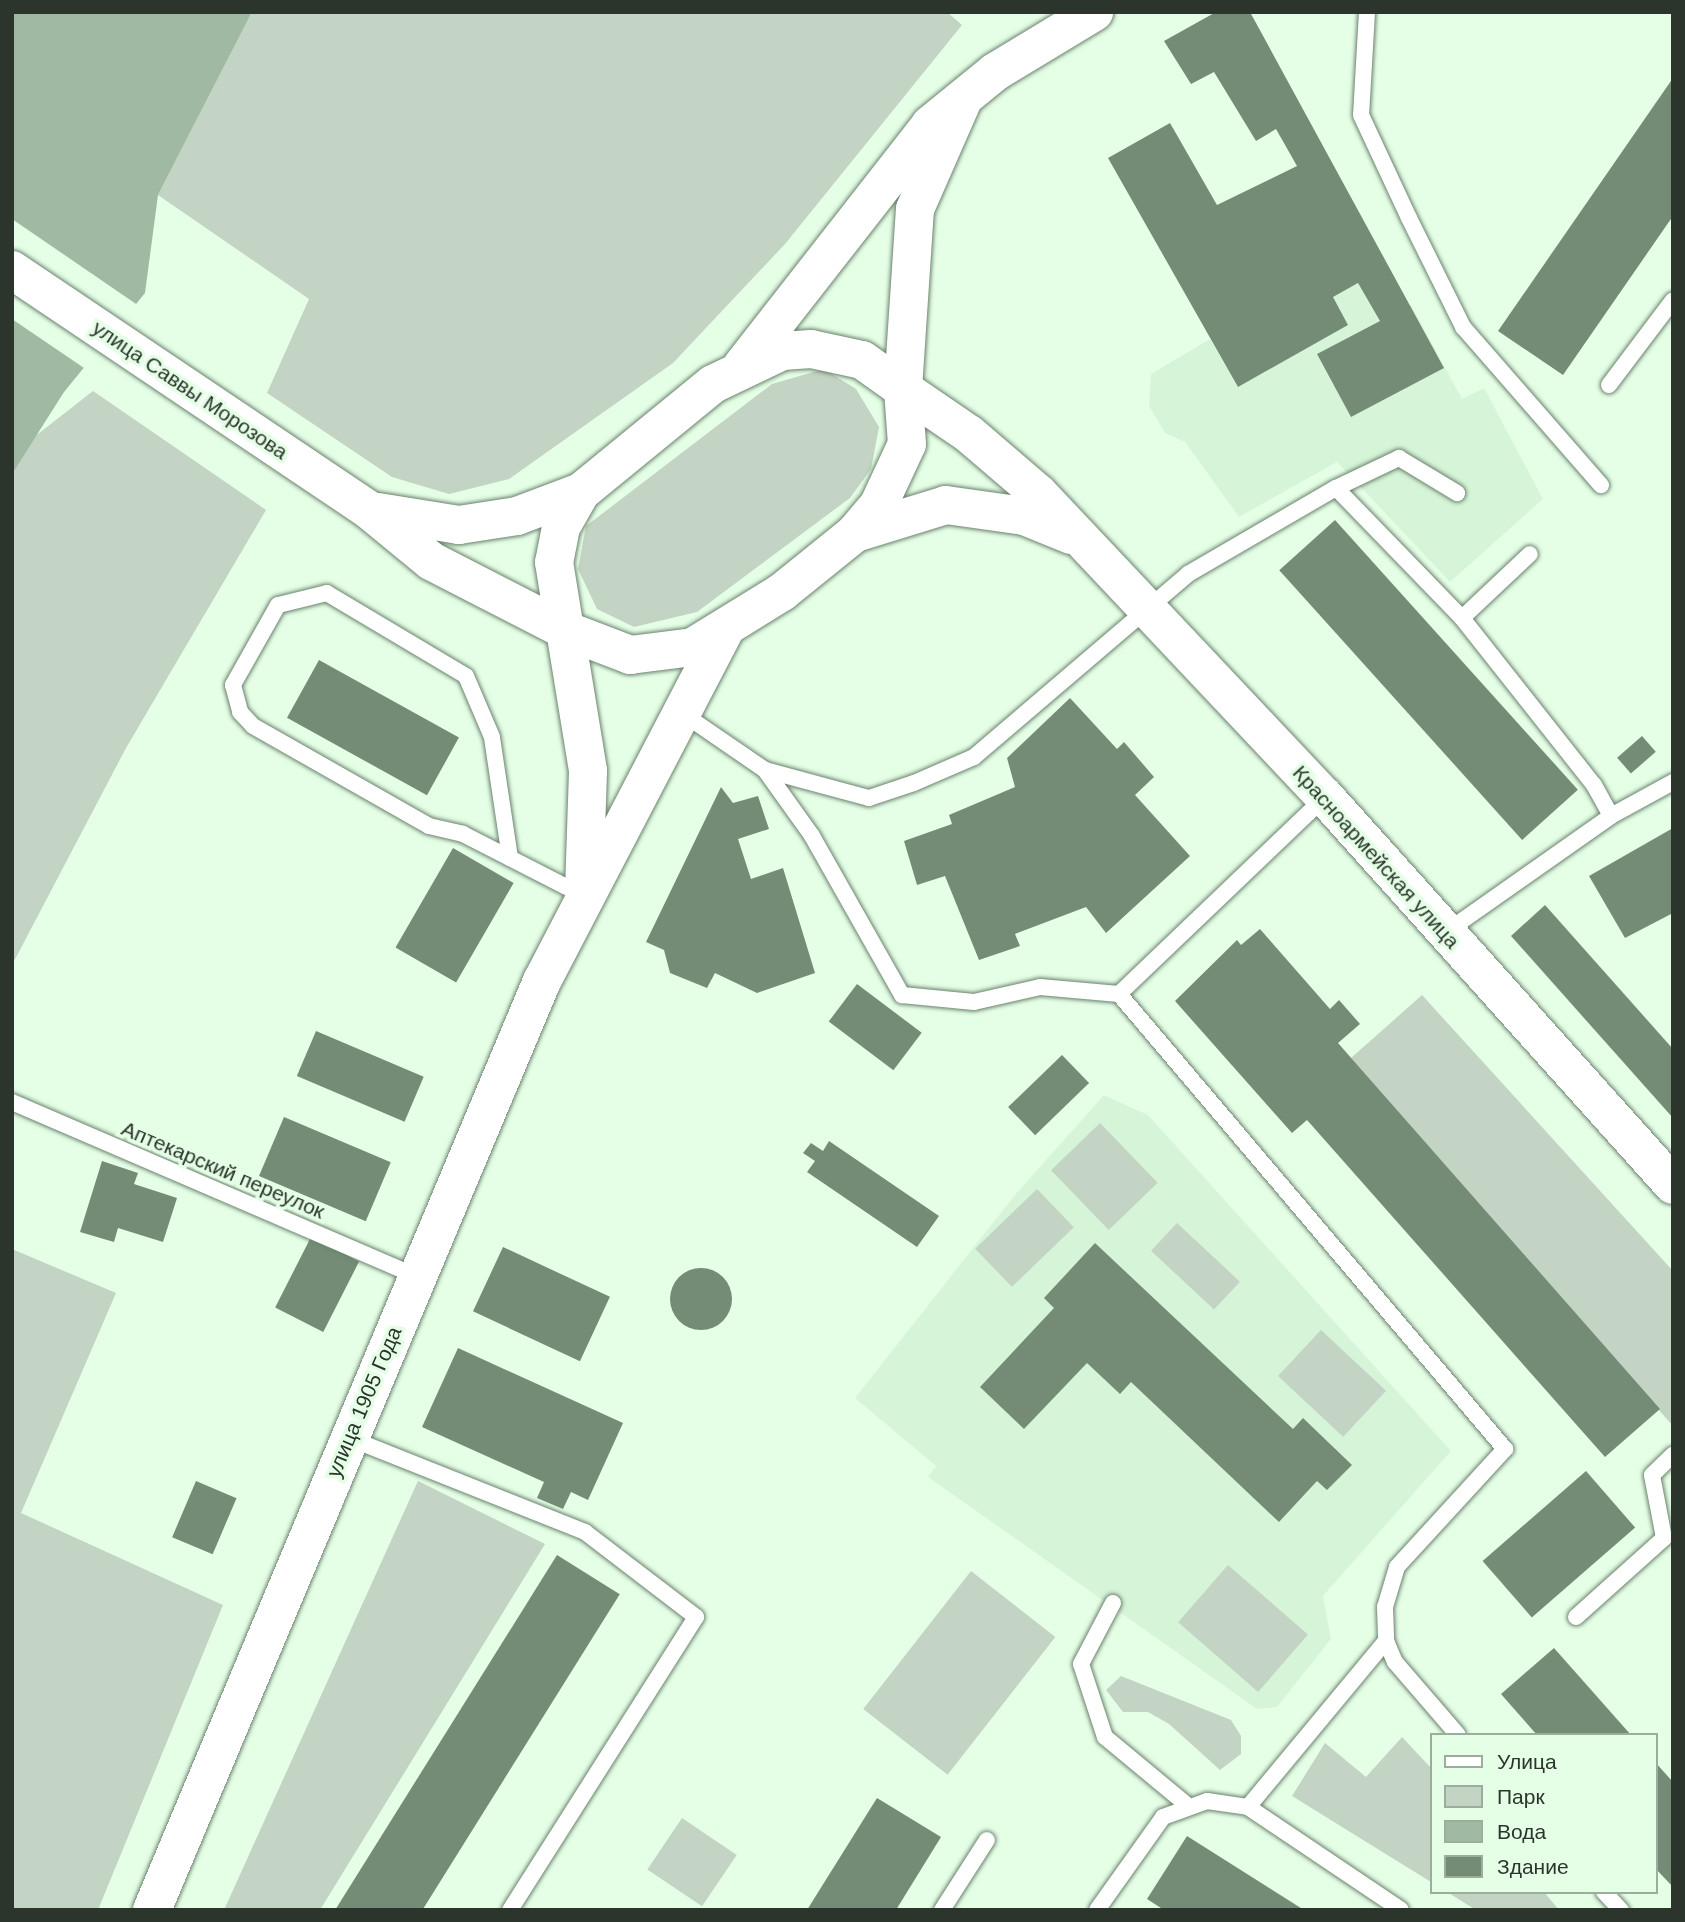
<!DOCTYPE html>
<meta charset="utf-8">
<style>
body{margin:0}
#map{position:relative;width:1685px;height:1922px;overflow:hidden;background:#e5ffe7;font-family:Arial,sans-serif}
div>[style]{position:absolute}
.built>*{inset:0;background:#d6f5d8}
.green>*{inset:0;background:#c3d3c4;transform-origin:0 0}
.water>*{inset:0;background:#a0b9a2}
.pier>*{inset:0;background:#e5ffe7}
.building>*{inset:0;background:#748c76;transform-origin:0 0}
.round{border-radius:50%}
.roads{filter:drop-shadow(0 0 2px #6b826d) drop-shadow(0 0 2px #6b826d)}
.service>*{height:16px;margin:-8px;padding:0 8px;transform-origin:8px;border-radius:8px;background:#fff}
.tertiary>*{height:38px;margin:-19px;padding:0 19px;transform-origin:19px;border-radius:19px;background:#fff}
.secondary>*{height:38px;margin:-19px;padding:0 19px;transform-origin:19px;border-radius:19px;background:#fff}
span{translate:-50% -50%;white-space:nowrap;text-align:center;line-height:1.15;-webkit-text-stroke:7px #e5ffe7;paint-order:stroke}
.street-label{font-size:21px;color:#2b352c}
.frame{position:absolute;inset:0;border:14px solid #2b352c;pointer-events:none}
.legend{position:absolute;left:1430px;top:1733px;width:228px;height:161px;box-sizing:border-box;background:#e5ffe7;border:2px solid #9bae9c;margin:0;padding:9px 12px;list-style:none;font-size:21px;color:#2b352c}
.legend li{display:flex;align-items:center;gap:14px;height:35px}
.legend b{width:35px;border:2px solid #9bae9c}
</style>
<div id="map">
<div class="built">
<div style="clip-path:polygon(1358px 283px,1380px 321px,1411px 305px,1462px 399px,1484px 388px,1543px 499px,1450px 582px,1337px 462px,1239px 517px,1185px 442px,1165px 433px,1149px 406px,1151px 374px,1210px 339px,1238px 387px,1348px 325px,1333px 297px)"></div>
<div style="clip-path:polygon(1104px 1095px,1148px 1115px,1451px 1451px,1323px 1596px,1331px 1639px,1277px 1707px,1257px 1709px,928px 1477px,936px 1466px,855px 1398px,1014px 1196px)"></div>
</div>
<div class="green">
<div style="clip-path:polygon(252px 12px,947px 12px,962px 25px,785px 244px,673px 363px,509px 479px,449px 494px,392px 477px,267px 393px,309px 299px,158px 195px)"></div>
<div style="clip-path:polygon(824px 369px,856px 389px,879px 427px,871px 469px,850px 498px,697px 612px,634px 627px,597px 609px,578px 569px,586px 526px,772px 384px)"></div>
<div style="clip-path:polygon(93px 391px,266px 510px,126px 748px,12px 965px,12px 474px,29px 441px)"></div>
<div style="clip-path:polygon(1422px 995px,1673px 1271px,1672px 1425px,1351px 1058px)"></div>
<div style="left:1100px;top:1123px;width:83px;height:68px;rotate:46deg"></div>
<div style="left:1037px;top:1189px;width:53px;height:86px;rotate:46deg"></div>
<div style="left:1177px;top:1223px;width:86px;height:38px;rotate:43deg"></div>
<div style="clip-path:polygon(12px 1249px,116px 1293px,21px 1513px,223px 1605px,98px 1910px,12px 1910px)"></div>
<div style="left:1321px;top:1330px;width:89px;height:63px;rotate:43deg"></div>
<div style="clip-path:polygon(418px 1481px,545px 1544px,320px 1910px,224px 1910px)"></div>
<div style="left:1228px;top:1565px;width:106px;height:76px;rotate:41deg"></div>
<div style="left:971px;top:1571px;width:107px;height:175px;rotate:38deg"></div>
<div style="clip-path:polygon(1121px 1676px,1231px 1720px,1241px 1736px,1241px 1754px,1220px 1770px,1169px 1724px,1148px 1712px,1123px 1712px,1106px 1690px)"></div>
<div style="clip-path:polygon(1402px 1737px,1431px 1768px,1431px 1882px,1292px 1796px,1325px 1743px,1366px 1777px)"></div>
<div style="left:682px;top:1818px;width:66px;height:62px;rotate:34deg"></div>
<div style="clip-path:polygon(1447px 1892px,1544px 1892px,1559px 1910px,1476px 1910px)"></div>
</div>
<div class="water">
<div style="clip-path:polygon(12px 12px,252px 12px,158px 195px,145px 293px,64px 392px,12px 474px)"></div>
</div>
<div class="pier">
<div style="clip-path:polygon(12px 219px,139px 306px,87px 370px,12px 319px)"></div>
</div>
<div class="building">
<div style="clip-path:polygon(1216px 12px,1250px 12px,1444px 368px,1351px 417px,1317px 354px,1380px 321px,1358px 283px,1333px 297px,1348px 325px,1238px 387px,1108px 158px,1170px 123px,1217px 205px,1297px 166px,1276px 129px,1256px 141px,1214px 72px,1191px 84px,1164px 41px)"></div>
<div style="clip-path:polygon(1673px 78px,1673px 216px,1563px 375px,1498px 331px)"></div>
<div style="left:1335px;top:520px;width:363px;height:75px;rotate:48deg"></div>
<div style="left:319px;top:660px;width:160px;height:66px;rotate:29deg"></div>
<div style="clip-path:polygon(1070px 698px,1117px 749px,1124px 742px,1154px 777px,1135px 795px,1190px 856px,1106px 933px,1086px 907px,1015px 934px,1020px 946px,979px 960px,945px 876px,917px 885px,904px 841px,952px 824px,949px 815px,1015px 787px,1007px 758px)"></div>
<div style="left:1642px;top:736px;width:21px;height:33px;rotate:49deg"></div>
<div style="clip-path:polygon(721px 787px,733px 803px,758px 796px,769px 829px,738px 839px,751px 879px,783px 868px,815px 973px,757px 993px,715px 973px,707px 988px,670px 973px,664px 950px,646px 942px)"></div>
<div style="clip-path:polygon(1673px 828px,1673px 913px,1625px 938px,1589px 876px)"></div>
<div style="left:453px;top:848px;width:70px;height:115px;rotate:30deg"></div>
<div style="clip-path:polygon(1545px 905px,1673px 1049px,1673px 1118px,1511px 936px)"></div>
<div style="clip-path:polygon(1260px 929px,1330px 1009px,1339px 1000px,1360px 1024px,1338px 1043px,1660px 1409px,1605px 1457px,1307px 1120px,1292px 1133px,1175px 1001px,1237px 940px,1241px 945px)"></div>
<div style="left:857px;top:984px;width:81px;height:47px;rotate:37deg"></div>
<div style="left:316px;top:1031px;width:117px;height:49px;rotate:23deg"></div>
<div style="left:1062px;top:1055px;width:39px;height:75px;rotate:46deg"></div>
<div style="left:284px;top:1117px;width:116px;height:64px;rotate:23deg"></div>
<div style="clip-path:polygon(829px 1141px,939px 1216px,917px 1247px,807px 1172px,815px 1161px,803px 1153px,811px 1143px,823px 1151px)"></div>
<div style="clip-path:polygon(102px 1161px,138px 1173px,134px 1184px,177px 1198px,163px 1242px,118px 1228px,114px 1242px,80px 1232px)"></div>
<div style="left:311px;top:1237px;width:54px;height:79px;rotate:27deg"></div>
<div style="clip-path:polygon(1095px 1243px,1293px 1429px,1303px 1418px,1352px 1465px,1327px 1490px,1317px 1481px,1279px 1522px,1131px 1382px,1120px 1394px,1087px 1363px,1024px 1429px,980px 1387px,1054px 1308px,1044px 1298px)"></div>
<div style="left:503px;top:1247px;width:118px;height:71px;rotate:25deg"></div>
<div class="round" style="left:670px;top:1268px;width:62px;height:62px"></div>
<div style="clip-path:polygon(458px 1348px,623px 1423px,588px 1500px,571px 1492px,563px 1509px,537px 1498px,544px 1482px,422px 1427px)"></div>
<div style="left:1586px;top:1471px;width:75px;height:137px;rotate:49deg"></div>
<div style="left:196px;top:1481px;width:44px;height:61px;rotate:23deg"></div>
<div style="left:557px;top:1555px;width:74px;height:419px;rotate:32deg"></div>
<div style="clip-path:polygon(1554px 1648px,1631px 1735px,1537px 1735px,1501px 1694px)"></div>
<div style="clip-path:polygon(1655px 1762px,1673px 1782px,1673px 1887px,1655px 1868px)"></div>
<div style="clip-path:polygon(877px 1798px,941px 1837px,896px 1910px,807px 1910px)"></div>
<div style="clip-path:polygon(1187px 1836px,1304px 1910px,1164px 1910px,1147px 1899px)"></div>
</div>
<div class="roads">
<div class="service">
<div style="left:1367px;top:12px;width:103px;rotate:93.3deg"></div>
<div style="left:1361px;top:115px;width:114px;rotate:65deg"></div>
<div style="left:1409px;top:218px;width:122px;rotate:63.6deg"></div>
<div style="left:1463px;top:327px;width:210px;rotate:48.9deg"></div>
<div style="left:1609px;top:385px;width:106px;rotate:-53deg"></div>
<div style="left:1336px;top:488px;width:70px;rotate:-25.5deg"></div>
<div style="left:1399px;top:458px;width:68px;rotate:31.1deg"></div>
<div style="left:1462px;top:618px;width:93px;rotate:-43.3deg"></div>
<div style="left:682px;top:713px;width:101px;rotate:34.5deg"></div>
<div style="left:765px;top:770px;width:108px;rotate:15.1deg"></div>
<div style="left:869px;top:798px;width:47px;rotate:-18.4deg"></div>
<div style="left:914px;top:783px;width:65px;rotate:-23.4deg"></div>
<div style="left:974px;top:757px;width:282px;rotate:-40.5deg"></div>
<div style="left:1188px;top:574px;width:171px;rotate:-30.2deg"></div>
<div style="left:1336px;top:488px;width:181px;rotate:45.9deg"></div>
<div style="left:1462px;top:618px;width:213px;rotate:51.7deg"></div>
<div style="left:1594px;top:785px;width:35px;rotate:61deg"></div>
<div style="left:765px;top:770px;width:81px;rotate:54.5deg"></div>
<div style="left:812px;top:836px;width:183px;rotate:60.5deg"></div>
<div style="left:902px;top:995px;width:72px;rotate:5.6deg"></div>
<div style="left:974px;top:1002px;width:68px;rotate:-12.8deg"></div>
<div style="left:1040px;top:987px;width:79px;rotate:5.1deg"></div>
<div style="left:1119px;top:994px;width:285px;rotate:-43.7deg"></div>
<div style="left:510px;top:858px;width:122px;rotate:-98.5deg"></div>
<div style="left:492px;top:737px;width:66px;rotate:-113.1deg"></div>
<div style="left:466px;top:676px;width:162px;rotate:-149.2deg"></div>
<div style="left:327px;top:593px;width:50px;rotate:166.2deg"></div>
<div style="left:278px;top:605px;width:92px;rotate:119.4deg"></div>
<div style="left:233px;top:685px;width:28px;rotate:75deg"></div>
<div style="left:240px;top:712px;width:19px;rotate:47deg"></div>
<div style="left:253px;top:726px;width:202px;rotate:29.6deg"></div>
<div style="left:429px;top:826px;width:35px;rotate:13deg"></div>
<div style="left:463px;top:834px;width:136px;rotate:27.1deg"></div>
<div style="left:1446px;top:932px;width:202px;rotate:-35.1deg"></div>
<div style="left:1611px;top:816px;width:71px;rotate:-28.7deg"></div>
<div style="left:1119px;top:994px;width:597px;rotate:49.69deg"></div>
<div style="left:1505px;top:1449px;width:160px;rotate:132.5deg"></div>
<div style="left:1397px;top:1567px;width:42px;rotate:106.7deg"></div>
<div style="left:1385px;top:1607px;width:34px;rotate:88deg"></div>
<div style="left:1386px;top:1641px;width:23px;rotate:67deg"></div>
<div style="left:1395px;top:1662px;width:96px;rotate:49.2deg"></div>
<div style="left:12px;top:1102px;width:442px;rotate:23.3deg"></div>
<div style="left:349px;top:1438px;width:254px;rotate:21.7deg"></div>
<div style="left:585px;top:1532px;width:140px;rotate:37.4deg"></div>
<div style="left:696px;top:1617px;width:347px;rotate:122.4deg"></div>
<div style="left:1113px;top:1603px;width:69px;rotate:117.7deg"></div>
<div style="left:1081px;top:1664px;width:77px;rotate:71.8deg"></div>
<div style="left:1105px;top:1737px;width:107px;rotate:39.7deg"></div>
<div style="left:1576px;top:1617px;width:118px;rotate:-41.9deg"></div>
<div style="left:1664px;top:1538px;width:64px;rotate:-100.8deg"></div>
<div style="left:1652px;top:1475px;width:29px;rotate:-44deg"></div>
<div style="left:1248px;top:1807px;width:184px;rotate:33.9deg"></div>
<div style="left:1604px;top:1892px;width:25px;rotate:47deg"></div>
<div style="left:942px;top:1910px;width:83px;rotate:-57.3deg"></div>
<div style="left:1097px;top:1910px;width:114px;rotate:-54.6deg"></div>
<div style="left:1163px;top:1817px;width:47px;rotate:-20deg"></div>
<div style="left:1207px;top:1801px;width:41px;rotate:8.3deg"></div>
<div style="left:1248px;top:1807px;width:216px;rotate:-50.3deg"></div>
</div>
<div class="tertiary">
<div style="left:903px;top:389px;width:80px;rotate:34.3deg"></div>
<div style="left:969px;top:434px;width:92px;rotate:40.6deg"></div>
<div style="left:1039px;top:494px;width:417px;rotate:46.7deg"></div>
<div style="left:1325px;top:797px;width:521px;rotate:48.11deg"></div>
<div style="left:855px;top:533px;width:95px;rotate:-17.1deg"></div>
<div style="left:946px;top:505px;width:79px;rotate:8deg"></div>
<div style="left:1024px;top:516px;width:51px;rotate:22deg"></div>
<div style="left:565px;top:630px;width:143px;rotate:80.7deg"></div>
<div style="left:588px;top:771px;width:120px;rotate:91.9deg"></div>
<div style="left:152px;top:1910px;width:1008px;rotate:-67.23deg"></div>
<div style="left:542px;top:981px;width:394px;rotate:-62.5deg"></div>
</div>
<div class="secondary">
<div style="left:12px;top:270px;width:430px;rotate:33.9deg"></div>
<div style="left:369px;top:510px;width:80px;rotate:39.4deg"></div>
<div style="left:431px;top:561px;width:151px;rotate:27.2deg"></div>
<div style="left:742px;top:366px;width:306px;rotate:-52deg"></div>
<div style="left:930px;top:125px;width:84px;rotate:-39.2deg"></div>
<div style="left:995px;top:72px;width:116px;rotate:-31.2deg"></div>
<div style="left:903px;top:389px;width:50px;rotate:-144.7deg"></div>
<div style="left:862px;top:360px;width:52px;rotate:-167.8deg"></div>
<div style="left:811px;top:349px;width:29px;rotate:176deg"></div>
<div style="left:782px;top:351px;width:76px;rotate:154.4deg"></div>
<div style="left:713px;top:384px;width:171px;rotate:140.7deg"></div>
<div style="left:581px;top:492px;width:40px;rotate:119.7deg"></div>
<div style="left:561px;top:527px;width:36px;rotate:101deg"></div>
<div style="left:554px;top:562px;width:69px;rotate:80.8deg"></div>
<div style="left:565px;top:630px;width:70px;rotate:21deg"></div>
<div style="left:630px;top:655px;width:64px;rotate:-7.2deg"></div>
<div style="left:693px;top:647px;width:105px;rotate:-31.7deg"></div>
<div style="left:782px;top:592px;width:94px;rotate:-38.9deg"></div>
<div style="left:855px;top:533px;width:38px;rotate:-50deg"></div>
<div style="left:879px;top:504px;width:66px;rotate:-65deg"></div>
<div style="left:907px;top:444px;width:55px;rotate:-94.2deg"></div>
<div style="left:903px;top:389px;width:180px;rotate:-86.2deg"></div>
<div style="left:915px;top:209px;width:117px;rotate:-66.3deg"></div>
<div style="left:378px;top:512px;width:82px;rotate:9.1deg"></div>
<div style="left:459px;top:525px;width:59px;rotate:-8.8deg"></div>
<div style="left:517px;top:516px;width:68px;rotate:-20.6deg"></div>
</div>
</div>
<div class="street-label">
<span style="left:190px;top:390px;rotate:34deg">улица Саввы Морозова</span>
<span style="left:1376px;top:857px;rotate:48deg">Красноармейская улица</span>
<span style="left:223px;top:1170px;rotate:23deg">Аптекарский переулок</span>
<span style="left:364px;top:1402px;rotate:-67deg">улица 1905 Года</span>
</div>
<div class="frame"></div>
<ul class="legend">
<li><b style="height:9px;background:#fff"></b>Улица</li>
<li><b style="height:19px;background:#c3d3c4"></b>Парк</li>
<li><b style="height:19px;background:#a0b9a2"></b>Вода</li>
<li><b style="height:19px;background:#748c76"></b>Здание</li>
</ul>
</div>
